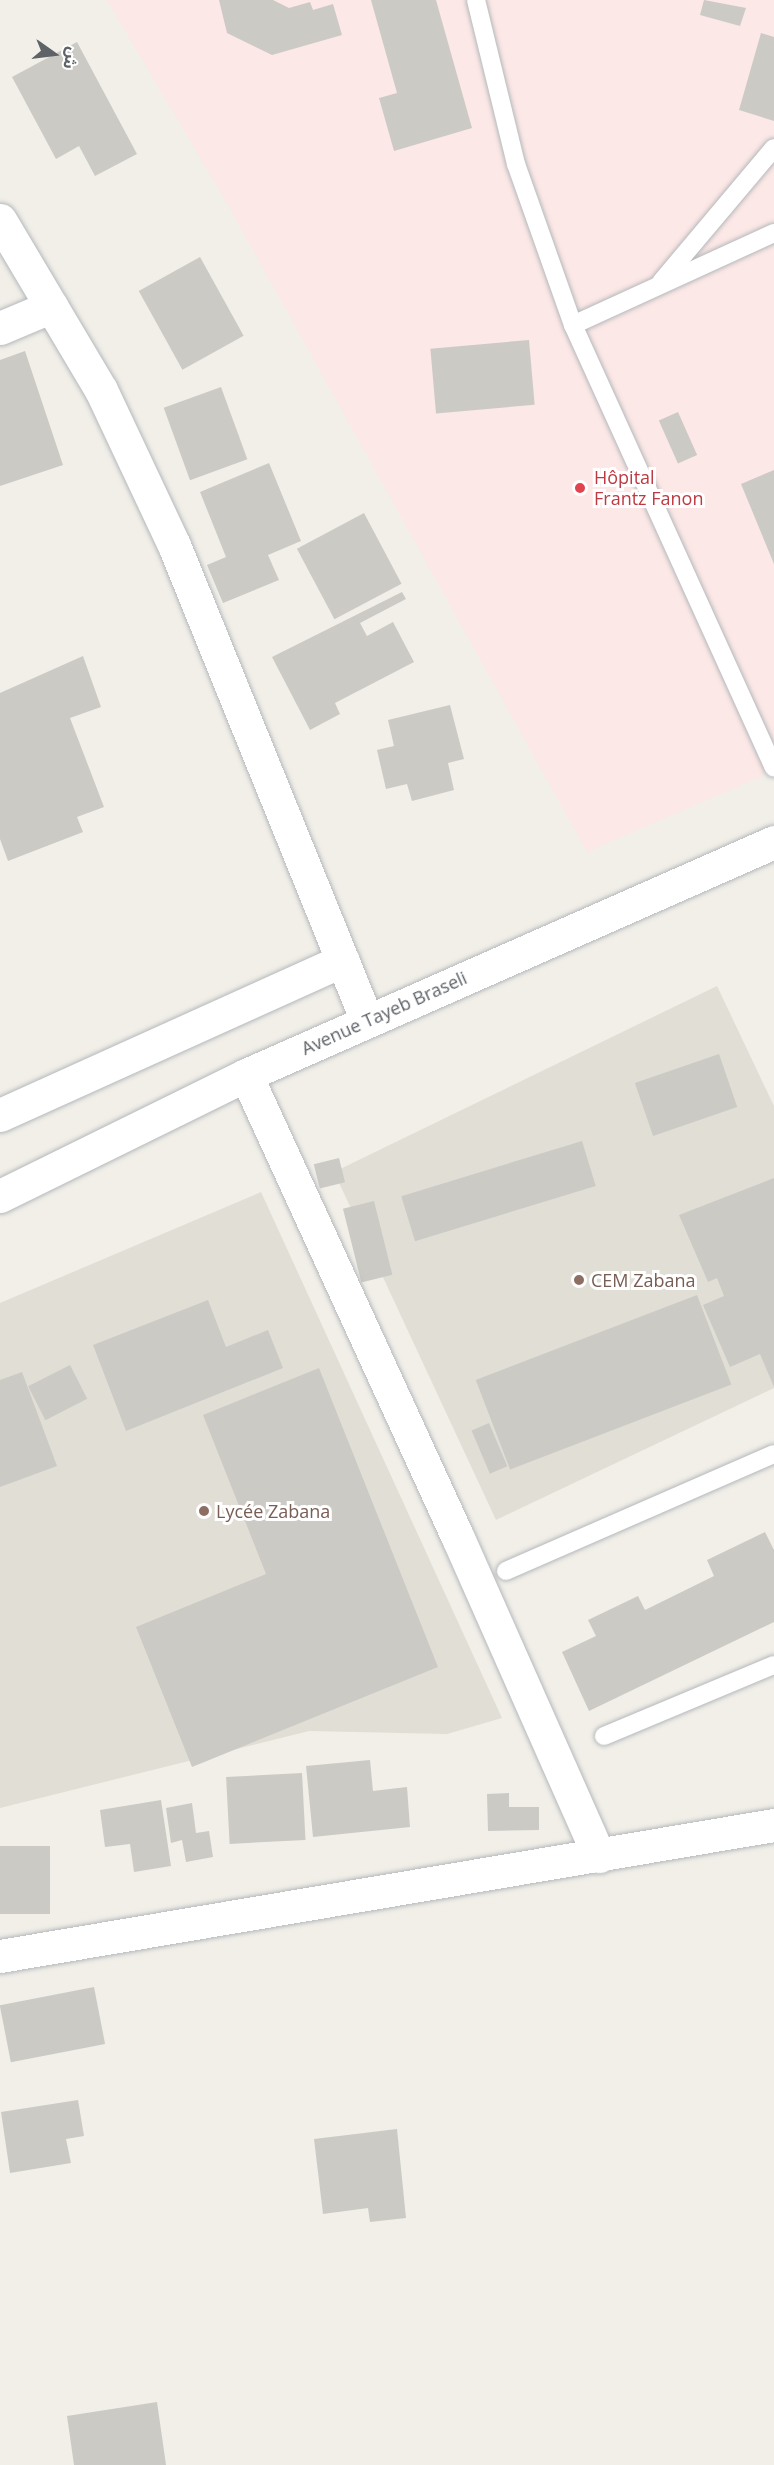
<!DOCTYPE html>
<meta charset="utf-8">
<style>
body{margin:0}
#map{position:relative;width:774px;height:2465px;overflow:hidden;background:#f1efe8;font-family:"Open Sans","Noto Sans Arabic",sans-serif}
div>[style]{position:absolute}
.education>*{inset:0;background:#e1ded6}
.medical>*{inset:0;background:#fce8e6}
.building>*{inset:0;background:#cccac5;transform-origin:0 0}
.roads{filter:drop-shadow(0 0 2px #b5b8bc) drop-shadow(0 0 2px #b5b8bc)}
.service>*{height:18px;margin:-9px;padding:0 9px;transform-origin:9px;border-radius:9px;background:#fff}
.minor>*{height:33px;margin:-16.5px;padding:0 16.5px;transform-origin:16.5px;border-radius:16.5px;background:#fff}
.tertiary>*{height:33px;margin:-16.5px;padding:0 16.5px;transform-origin:16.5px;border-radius:16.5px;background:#fff}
.secondary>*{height:33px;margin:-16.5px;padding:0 16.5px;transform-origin:16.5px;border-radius:16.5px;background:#fff}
.dots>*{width:16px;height:16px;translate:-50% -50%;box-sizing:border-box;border:3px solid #fff;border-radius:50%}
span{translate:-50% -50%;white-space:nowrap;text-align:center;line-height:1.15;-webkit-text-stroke:6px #fff;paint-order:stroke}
.health-label{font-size:18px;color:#be3a42}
.left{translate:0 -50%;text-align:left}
.street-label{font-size:18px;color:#5f6368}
.education-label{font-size:18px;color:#785e54}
.north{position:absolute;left:24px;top:24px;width:60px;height:60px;-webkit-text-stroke:4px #fff;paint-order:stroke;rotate:104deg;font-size:16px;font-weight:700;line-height:24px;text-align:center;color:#5f6368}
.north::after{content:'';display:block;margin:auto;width:21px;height:27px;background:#5f6368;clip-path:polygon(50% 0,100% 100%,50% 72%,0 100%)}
</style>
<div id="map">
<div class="education">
<div style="clip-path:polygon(717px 986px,774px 1106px,774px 1388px,496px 1520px,334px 1172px)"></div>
<div style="clip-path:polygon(261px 1192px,502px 1718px,447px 1734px,309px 1731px,0 1808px,0 1303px)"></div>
</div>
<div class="medical">
<div style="clip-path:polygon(107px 0,774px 0,774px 771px,587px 852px,228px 205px)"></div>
</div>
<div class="building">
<div style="clip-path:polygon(219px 0,273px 0,289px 8px,310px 2px,313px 10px,333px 4px,342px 35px,272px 55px,227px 33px)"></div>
<div style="clip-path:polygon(371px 0,436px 0,472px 128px,394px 151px,379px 98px,397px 93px)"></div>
<div style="clip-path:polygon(704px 0,746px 8px,740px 26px,700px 15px)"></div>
<div style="clip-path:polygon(761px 33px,774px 37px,774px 121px,739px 110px)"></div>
<div style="clip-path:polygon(77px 42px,137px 154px,95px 176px,79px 146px,56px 159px,12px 77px)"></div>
<div style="left:200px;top:257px;width:90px;height:70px;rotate:61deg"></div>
<div style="left:529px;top:340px;width:65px;height:99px;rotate:85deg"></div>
<div style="clip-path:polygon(25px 351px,63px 465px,0 486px,0 360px)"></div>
<div style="left:221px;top:387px;width:77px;height:61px;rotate:70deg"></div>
<div style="left:678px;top:412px;width:47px;height:21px;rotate:66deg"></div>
<div style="clip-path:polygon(269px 463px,301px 541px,268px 555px,279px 580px,223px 603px,207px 565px,226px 557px,200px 492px)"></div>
<div style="clip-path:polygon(774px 470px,774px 564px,741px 484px)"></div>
<div style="left:364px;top:513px;width:80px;height:76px;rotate:62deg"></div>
<div style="clip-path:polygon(402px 592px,406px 599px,360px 623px,367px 636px,393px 622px,414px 662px,335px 703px,340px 714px,310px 730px,272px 657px)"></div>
<div style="clip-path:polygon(83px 656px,101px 707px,70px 718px,104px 807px,77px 817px,83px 832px,8px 861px,0 839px,0 693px)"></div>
<div style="clip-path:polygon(450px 705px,464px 759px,448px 763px,454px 790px,412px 801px,407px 784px,386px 789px,377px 750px,394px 746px,388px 720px)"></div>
<div style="left:719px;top:1054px;width:56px;height:89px;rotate:71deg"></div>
<div style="left:582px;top:1141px;width:47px;height:189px;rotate:73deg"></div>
<div style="left:339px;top:1158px;width:25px;height:26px;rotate:76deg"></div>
<div style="clip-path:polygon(774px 1178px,774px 1387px,760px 1354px,730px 1367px,703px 1305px,724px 1296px,717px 1278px,708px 1282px,679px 1215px)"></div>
<div style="left:374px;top:1201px;width:76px;height:32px;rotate:76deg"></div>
<div style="left:697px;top:1295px;width:96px;height:237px;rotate:69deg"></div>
<div style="clip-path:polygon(208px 1300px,226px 1347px,268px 1330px,283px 1368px,126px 1431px,93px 1345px)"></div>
<div style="left:70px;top:1365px;width:38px;height:47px;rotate:63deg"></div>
<div style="clip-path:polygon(319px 1368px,438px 1667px,192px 1767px,136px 1627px,266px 1574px,203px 1415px)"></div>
<div style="clip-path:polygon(22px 1372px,57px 1466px,0 1487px,0 1380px)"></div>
<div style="left:489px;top:1423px;width:47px;height:19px;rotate:67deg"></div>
<div style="clip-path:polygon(765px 1532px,774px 1550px,774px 1622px,589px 1711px,562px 1652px,596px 1636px,588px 1620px,638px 1596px,645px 1610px,714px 1576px,707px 1560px)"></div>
<div style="clip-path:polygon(370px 1760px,373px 1791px,407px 1787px,410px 1827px,313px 1837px,306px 1766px)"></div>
<div style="left:302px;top:1773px;width:67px;height:76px;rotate:87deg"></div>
<div style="clip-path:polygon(509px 1793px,509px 1807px,539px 1807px,539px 1830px,488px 1831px,487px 1794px)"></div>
<div style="clip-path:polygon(161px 1800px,171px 1866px,134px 1872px,130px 1844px,105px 1847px,100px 1810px)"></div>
<div style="clip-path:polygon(192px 1803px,196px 1833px,209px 1831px,213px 1857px,186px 1862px,182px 1840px,171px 1843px,166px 1808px)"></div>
<div style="left:0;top:1846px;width:50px;height:68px"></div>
<div style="left:94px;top:1987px;width:58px;height:96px;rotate:79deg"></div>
<div style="clip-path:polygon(78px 2100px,84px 2136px,66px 2139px,71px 2163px,10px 2173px,1px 2112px)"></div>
<div style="clip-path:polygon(397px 2129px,406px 2218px,370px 2222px,368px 2208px,323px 2214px,314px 2139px)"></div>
<div style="clip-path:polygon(157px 2402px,166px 2465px,74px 2465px,67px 2416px)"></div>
</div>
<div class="roads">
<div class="service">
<div style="left:476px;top:0;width:169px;rotate:76.3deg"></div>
<div style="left:516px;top:164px;width:171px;rotate:70.5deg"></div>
<div style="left:573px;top:325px;width:486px;rotate:65.6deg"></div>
<div style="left:661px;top:282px;width:175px;rotate:-49.9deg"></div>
<div style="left:573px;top:325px;width:221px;rotate:-24.6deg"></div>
<div style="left:506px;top:1571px;width:292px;rotate:-23.6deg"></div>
<div style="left:604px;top:1736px;width:184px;rotate:-22.7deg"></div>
</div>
<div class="minor">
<div style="left:0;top:220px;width:198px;rotate:59.3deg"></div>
<div style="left:101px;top:390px;width:171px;rotate:64.8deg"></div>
<div style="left:174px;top:545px;width:514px;rotate:67.93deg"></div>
<div style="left:0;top:328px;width:56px;rotate:-22.9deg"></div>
<div style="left:246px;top:1075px;width:509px;rotate:65.4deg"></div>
<div style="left:458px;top:1538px;width:348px;rotate:66.1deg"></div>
<div style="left:0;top:1115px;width:376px;rotate:-24.3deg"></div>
</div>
<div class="tertiary">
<div style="left:0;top:1956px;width:785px;rotate:-9.61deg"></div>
</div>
<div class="secondary">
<div style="left:0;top:1196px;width:274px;rotate:-26.2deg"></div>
<div style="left:246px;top:1075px;width:577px;rotate:-23.81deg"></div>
</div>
</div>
<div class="dots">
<div style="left:580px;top:488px;background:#e0444e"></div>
<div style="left:579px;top:1280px;background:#8d6e63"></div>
<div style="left:204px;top:1511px;background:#8d6e63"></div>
</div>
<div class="health-label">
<span class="left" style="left:594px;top:488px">Hôpital<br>Frantz Fanon</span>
</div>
<div class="street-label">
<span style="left:384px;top:1013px;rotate:-24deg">Avenue Tayeb Braseli</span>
</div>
<div class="education-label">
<span class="left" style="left:591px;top:1280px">CEM Zabana</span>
<span class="left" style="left:216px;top:1511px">Lycée Zabana</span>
</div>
<div class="north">ش</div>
</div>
